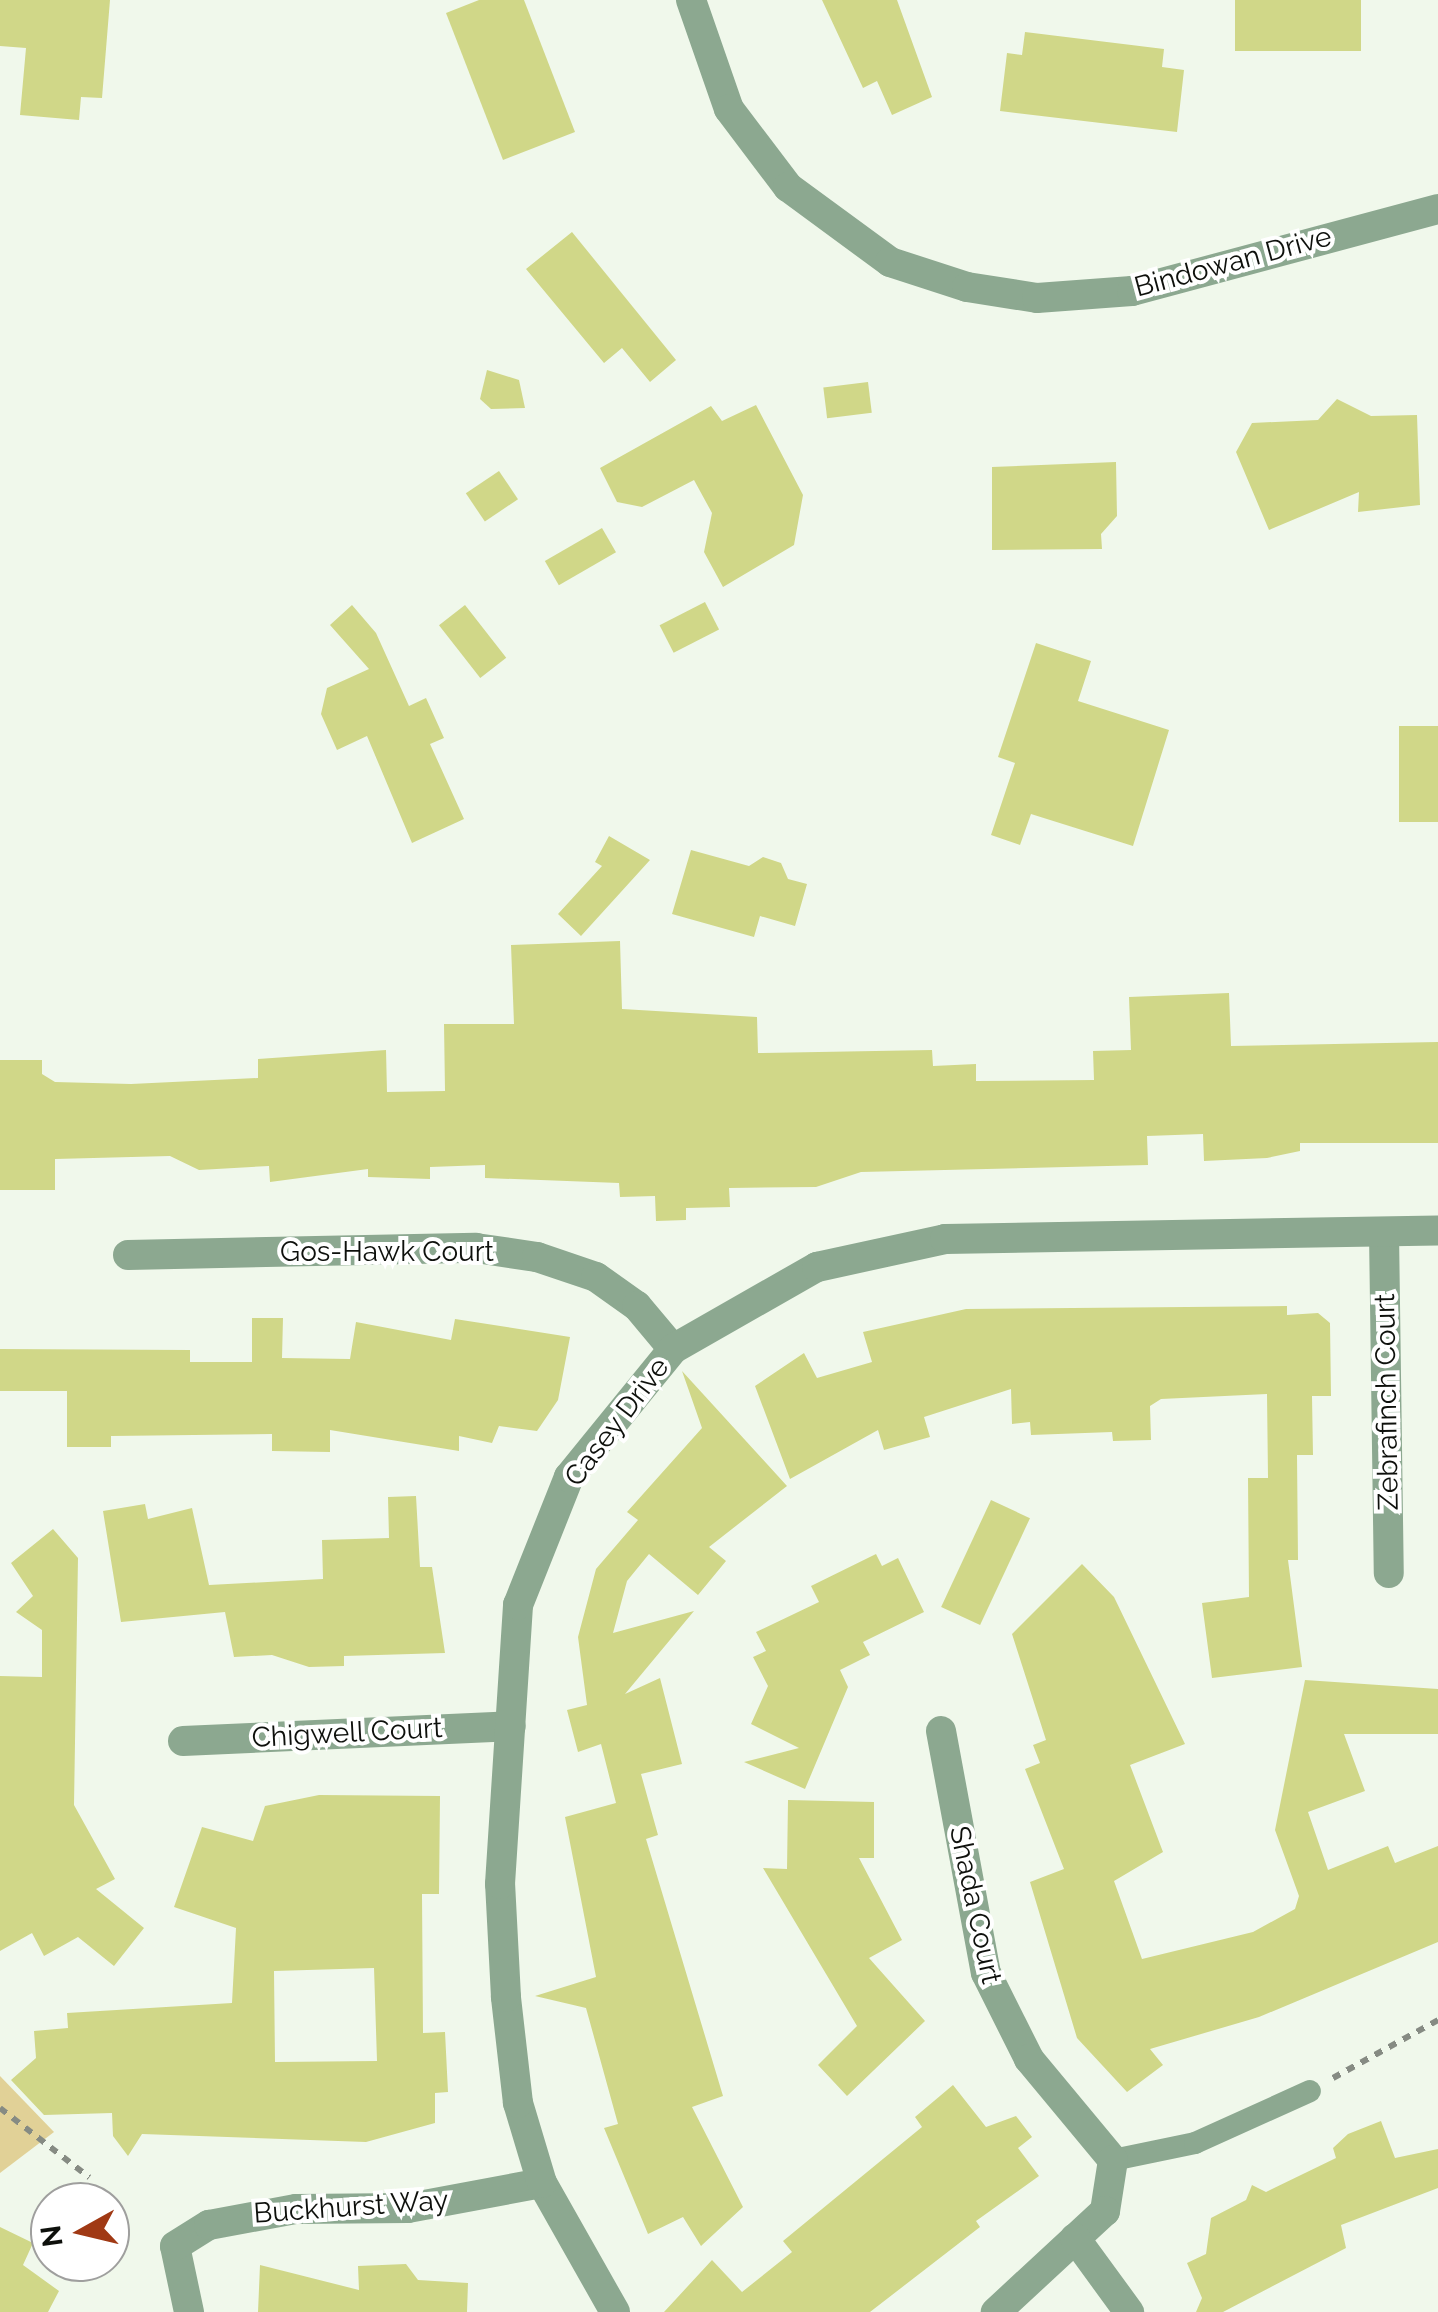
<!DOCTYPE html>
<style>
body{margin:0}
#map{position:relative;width:1438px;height:2312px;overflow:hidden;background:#f0f8eb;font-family:Raleway,sans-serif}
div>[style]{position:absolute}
.green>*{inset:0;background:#e1d197}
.building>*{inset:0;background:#d0d788;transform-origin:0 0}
.path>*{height:6px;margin-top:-3px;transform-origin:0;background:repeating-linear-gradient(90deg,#868b83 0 8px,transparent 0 16px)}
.lane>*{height:22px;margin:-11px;padding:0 11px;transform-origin:11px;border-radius:11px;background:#8ca890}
.street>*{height:30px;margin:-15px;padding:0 15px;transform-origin:15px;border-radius:15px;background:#8ca890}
span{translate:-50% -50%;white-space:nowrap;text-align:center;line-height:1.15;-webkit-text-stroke:8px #fff;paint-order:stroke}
.street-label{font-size:28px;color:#0e100c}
.north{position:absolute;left:30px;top:2182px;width:100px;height:100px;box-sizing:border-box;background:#fff;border:2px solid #9f9f9e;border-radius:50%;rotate:262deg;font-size:28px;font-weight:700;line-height:40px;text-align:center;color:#0e100c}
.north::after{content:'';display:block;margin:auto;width:35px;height:45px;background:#a03914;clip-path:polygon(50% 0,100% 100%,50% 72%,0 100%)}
</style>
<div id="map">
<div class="green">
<div style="clip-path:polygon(0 2076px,54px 2132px,0 2173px)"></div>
</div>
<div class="building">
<div style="clip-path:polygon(0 0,110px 0,102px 98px,81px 97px,79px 120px,20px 115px,26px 48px,0 46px)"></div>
<div style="clip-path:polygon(479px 0,524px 0,575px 132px,503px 160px,446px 13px)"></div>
<div style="clip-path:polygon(822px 0,897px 0,932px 97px,892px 115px,877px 81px,863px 88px)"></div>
<div style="left:1235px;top:0;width:126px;height:51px"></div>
<div style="clip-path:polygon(1025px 32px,1164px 49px,1162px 67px,1184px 70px,1177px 132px,1000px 111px,1007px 53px,1022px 55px)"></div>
<div style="clip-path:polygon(572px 232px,676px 360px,650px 382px,622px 348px,604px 363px,526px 269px)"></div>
<div style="clip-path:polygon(487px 370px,519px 380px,525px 408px,491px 409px,480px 399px)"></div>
<div style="left:868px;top:382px;width:31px;height:45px;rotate:83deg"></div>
<div style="clip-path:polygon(1337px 399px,1371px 416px,1417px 415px,1420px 505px,1358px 512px,1359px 492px,1269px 530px,1236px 452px,1252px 423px,1318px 420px)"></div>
<div style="clip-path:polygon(756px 405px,803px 495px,794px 545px,723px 587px,704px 552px,712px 513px,694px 480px,642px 507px,617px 502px,600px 468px,711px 406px,722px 421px)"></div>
<div style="clip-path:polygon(1116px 462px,1117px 516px,1101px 534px,1102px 549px,992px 550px,992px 467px)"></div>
<div style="left:499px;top:471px;width:34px;height:40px;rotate:56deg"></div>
<div style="left:602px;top:528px;width:28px;height:66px;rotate:60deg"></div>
<div style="left:705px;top:602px;width:31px;height:51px;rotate:63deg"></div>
<div style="clip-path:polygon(352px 605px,376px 633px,409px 706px,426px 698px,444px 738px,430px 744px,464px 819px,412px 843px,367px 736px,337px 750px,321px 714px,327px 688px,369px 669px,330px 625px)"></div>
<div style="left:465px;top:605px;width:67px;height:33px;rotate:52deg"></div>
<div style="clip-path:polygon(1036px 643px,1091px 661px,1078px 701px,1169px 730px,1133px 846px,1031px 814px,1020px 845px,991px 835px,1015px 763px,998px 757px)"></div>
<div style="left:1438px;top:726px;width:96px;height:39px;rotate:90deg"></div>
<div style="clip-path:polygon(609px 836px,650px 860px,581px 936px,558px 914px,602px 866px,595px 862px)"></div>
<div style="clip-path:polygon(691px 850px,749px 866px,763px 857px,781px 863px,788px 879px,807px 884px,795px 926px,760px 916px,754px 937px,672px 914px)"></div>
<div style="clip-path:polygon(620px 941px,622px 1009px,757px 1017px,758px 1053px,932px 1050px,933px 1066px,976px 1064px,976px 1081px,1094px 1080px,1093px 1051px,1131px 1050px,1129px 997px,1229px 993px,1231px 1046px,1438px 1042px,1438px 1143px,1300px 1143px,1300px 1151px,1267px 1158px,1204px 1161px,1203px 1134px,1147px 1136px,1148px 1165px,861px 1172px,816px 1187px,729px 1188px,730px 1207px,686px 1208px,686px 1220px,656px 1221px,655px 1196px,620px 1197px,619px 1183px,485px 1178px,485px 1165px,430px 1167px,430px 1179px,368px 1177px,368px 1169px,270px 1182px,269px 1166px,199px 1170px,170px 1156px,55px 1159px,55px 1190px,0 1190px,0 1060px,42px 1060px,42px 1074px,55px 1082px,131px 1084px,258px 1078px,258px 1059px,386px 1050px,387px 1092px,445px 1091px,444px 1024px,514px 1024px,511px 945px)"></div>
<div style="clip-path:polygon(1287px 1306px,1287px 1315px,1318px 1313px,1330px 1323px,1331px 1396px,1312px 1396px,1313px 1455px,1297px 1455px,1298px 1560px,1288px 1560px,1302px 1667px,1212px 1678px,1202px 1603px,1249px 1597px,1248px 1478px,1268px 1478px,1267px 1394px,1161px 1399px,1150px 1406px,1151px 1440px,1113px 1441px,1112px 1432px,1031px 1435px,1030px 1422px,1012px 1424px,1011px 1389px,924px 1417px,930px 1437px,884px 1450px,878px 1430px,790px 1479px,755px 1386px,804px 1353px,817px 1378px,872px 1362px,863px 1332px,966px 1309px)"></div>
<div style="clip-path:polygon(252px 1318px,283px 1318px,282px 1358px,350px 1359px,356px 1322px,451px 1340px,455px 1319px,570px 1337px,558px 1400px,537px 1431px,499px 1426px,492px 1443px,459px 1436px,459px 1451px,330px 1430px,330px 1452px,272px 1451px,272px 1434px,111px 1436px,111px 1447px,67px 1447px,67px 1391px,0 1391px,0 1349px,190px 1350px,190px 1362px,252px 1362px)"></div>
<div style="clip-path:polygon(682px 1371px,787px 1486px,709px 1547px,726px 1561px,698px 1595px,649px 1554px,627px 1581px,613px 1633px,694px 1611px,625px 1694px,660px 1678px,682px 1764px,641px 1774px,658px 1835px,646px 1839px,723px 2096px,692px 2107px,743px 2207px,701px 2246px,683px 2217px,648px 2234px,604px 2128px,618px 2124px,586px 2008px,535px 1996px,596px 1977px,565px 1817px,616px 1803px,601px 1744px,578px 1752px,567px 1710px,587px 1705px,578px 1637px,596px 1569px,638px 1520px,627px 1512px,702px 1428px)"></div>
<div style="clip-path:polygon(416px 1496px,420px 1567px,432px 1567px,445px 1653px,344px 1656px,344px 1666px,309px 1667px,272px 1655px,234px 1657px,225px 1612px,121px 1622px,103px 1511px,145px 1504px,148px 1519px,192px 1508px,209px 1585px,323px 1579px,322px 1540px,389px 1538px,388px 1497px)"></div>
<div style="left:991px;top:1500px;width:43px;height:118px;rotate:25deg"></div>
<div style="clip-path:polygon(53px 1529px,78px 1558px,74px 1805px,115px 1879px,96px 1889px,144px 1928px,114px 1966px,78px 1937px,44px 1956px,32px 1933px,0 1951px,0 1676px,42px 1677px,42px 1630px,16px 1612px,33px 1596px,11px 1563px)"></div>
<div style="clip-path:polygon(876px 1554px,882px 1566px,898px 1558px,924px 1612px,863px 1642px,870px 1655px,840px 1670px,848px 1687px,805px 1789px,744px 1762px,799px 1748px,751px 1724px,768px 1686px,753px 1657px,766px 1651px,756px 1632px,819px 1602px,811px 1586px)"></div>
<div style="clip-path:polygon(1082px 1564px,1114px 1597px,1185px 1744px,1130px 1765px,1163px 1852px,1114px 1881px,1142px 1959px,1253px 1932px,1295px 1909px,1299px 1896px,1275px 1830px,1305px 1680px,1438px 1689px,1438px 1734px,1344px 1734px,1365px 1791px,1308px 1812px,1328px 1870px,1388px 1846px,1395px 1863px,1438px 1846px,1438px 1942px,1259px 2017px,1150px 2049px,1163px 2065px,1127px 2092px,1077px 2038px,1030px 1882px,1064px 1869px,1025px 1769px,1040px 1763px,1033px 1745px,1046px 1740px,1012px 1634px)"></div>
<div style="clip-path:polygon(evenodd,319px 1795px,440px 1796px,439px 1894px,422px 1894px,423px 2033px,445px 2032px,448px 2092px,435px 2093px,435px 2123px,366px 2142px,142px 2134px,128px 2156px,113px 2136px,112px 2113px,44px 2115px,11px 2080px,36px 2058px,34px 2031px,68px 2028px,67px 2013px,232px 2003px,236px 1928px,174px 1907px,202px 1827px,253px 1841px,265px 1806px,319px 1795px,374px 1968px,377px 2061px,275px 2062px,274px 1971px,374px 1968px)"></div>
<div style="clip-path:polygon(788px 1800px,874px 1802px,874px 1858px,859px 1858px,902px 1940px,869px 1958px,925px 2021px,847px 2096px,818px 2065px,857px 2026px,763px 1868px,787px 1869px)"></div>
<div style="clip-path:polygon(953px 2085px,986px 2127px,1016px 2116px,1032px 2137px,1018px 2148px,1039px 2176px,976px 2221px,980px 2227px,870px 2312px,664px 2312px,712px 2260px,742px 2292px,792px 2252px,783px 2241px,922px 2127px,915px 2117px)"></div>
<div style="clip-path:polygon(1381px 2121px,1395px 2158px,1438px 2149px,1438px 2188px,1341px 2225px,1346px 2248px,1223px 2312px,1196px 2312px,1202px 2298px,1187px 2263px,1206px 2254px,1211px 2218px,1246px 2200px,1252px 2185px,1266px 2192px,1336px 2158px,1333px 2148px,1348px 2134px)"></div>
<div style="clip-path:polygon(0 2227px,33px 2243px,23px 2265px,59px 2291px,48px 2312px,0 2312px)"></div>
<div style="clip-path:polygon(406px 2264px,418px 2280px,468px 2283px,467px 2312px,258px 2312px,260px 2265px,359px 2290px,358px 2266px)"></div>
</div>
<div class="path">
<div style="left:1333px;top:2078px;width:120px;rotate:-28.9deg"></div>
<div style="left:0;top:2108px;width:113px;rotate:37.8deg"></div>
</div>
<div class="lane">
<div style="left:1113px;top:2160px;width:84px;rotate:-11.7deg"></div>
<div style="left:1195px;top:2143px;width:126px;rotate:-24.3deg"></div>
</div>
<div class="street">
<div style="left:691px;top:0;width:115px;rotate:70.8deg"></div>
<div style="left:729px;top:109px;width:98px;rotate:52.9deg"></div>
<div style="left:788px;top:187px;width:127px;rotate:36.3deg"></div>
<div style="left:890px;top:262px;width:81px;rotate:18deg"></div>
<div style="left:967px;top:287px;width:71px;rotate:8.9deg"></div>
<div style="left:1037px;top:298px;width:95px;rotate:-4.2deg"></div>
<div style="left:1132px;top:291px;width:317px;rotate:-15deg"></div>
<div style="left:1384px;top:1232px;width:341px;rotate:89.2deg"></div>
<div style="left:128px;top:1255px;width:348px;rotate:-1.2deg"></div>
<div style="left:476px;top:1248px;width:62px;rotate:8.4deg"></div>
<div style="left:537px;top:1257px;width:62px;rotate:18.7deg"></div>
<div style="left:596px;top:1277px;width:50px;rotate:35.3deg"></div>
<div style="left:637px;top:1306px;width:56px;rotate:50.1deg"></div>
<div style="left:941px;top:1731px;width:246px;rotate:79.5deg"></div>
<div style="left:986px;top:1973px;width:96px;rotate:63.4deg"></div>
<div style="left:1029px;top:2059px;width:131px;rotate:50.3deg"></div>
<div style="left:1113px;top:2160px;width:52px;rotate:98.9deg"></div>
<div style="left:1105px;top:2211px;width:149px;rotate:137.2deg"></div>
<div style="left:183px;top:1741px;width:328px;rotate:-2.6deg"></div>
<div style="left:1075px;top:2238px;width:92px;rotate:53.9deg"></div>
<div style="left:189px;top:2312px;width:67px;rotate:-102deg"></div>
<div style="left:175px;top:2246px;width:40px;rotate:-32deg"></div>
<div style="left:209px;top:2225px;width:88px;rotate:-10.4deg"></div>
<div style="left:296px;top:2209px;width:112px;rotate:-0.5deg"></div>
<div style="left:408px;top:2208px;width:136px;rotate:-10.6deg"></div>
<div style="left:615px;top:2312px;width:148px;rotate:-119.5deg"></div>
<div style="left:542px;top:2183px;width:84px;rotate:-106.7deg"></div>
<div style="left:518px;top:2103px;width:107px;rotate:-96.5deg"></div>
<div style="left:506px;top:1997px;width:113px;rotate:-93deg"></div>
<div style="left:500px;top:1884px;width:280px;rotate:-86.3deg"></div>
<div style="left:518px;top:1605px;width:138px;rotate:-68.3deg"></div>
<div style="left:569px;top:1477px;width:165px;rotate:-50.9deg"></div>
<div style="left:673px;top:1349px;width:166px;rotate:-29.7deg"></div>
<div style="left:817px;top:1267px;width:131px;rotate:-12.3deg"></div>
<div style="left:945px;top:1239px;width:493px;rotate:-1deg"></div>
</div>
<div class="street-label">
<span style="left:1233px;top:262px;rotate:-15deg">Bindowan Drive</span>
<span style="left:387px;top:1252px">Gos-Hawk Court</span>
<span style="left:1387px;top:1402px;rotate:-91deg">Zebrafinch Court</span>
<span style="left:617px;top:1422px;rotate:-53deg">Casey Drive</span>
<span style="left:347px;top:1733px;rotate:-3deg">Chigwell Court</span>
<span style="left:975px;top:1905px;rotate:78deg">Shada Court</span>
<span style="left:351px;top:2207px;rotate:-4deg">Buckhurst Way</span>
</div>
<div class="north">N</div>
</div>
